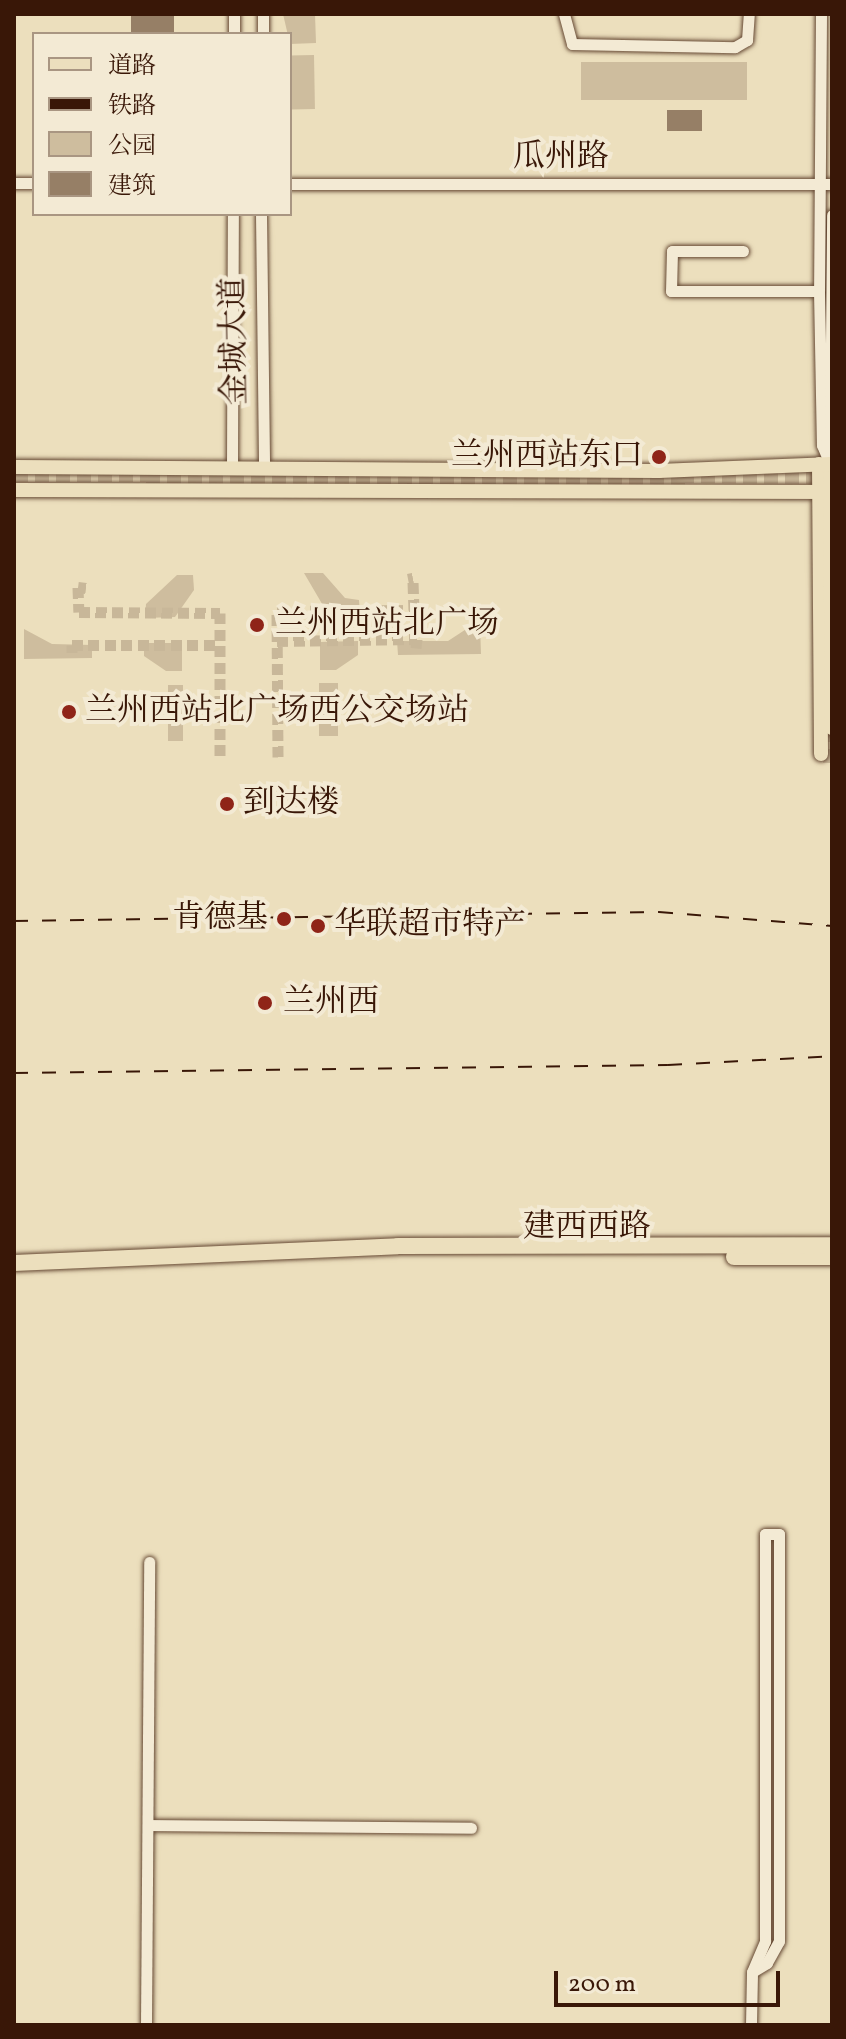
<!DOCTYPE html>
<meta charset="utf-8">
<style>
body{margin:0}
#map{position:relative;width:846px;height:2039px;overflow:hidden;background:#ecdfbd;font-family:Vollkorn,"Noto Serif SC",serif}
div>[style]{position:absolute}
.green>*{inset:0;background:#cebd9e;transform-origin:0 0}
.building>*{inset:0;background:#967f66;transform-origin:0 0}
.minor-tunnel>*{height:11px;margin-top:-5.5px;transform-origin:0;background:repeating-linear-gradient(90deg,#c8b799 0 11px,transparent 0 16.5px)}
.major-tunnel>*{height:14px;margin-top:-7px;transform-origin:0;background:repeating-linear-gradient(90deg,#c8b799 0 14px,transparent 0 21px)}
.roads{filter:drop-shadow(0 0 2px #664934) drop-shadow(0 0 2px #664934)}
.minor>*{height:11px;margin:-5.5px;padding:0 5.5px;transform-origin:5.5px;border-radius:5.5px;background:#f3ead4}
.major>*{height:14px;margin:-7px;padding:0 7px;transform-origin:7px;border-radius:7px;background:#ecdfbd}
.highway>*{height:16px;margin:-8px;padding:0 8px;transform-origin:8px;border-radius:8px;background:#ecdfbd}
.rail>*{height:2px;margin-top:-1px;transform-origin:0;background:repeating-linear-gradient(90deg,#391707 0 14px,transparent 0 28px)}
.dots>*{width:22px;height:22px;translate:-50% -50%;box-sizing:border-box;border:4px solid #f3ead4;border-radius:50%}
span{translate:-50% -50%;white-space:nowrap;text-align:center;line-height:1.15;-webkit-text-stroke:8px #f3ead4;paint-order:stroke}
.street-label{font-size:32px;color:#391707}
.poi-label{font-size:32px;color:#391707}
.right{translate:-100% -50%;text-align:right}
.left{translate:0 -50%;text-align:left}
.frame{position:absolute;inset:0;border:16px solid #391707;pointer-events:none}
.legend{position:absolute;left:32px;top:32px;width:260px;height:184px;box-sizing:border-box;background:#f3ead4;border:2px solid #a99682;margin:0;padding:10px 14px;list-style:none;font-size:24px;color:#391707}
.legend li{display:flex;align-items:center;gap:16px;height:40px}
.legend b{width:40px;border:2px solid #a99682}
.scale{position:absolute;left:554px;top:1971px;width:226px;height:36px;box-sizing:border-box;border:4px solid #391707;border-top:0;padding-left:10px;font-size:24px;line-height:28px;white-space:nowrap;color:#391707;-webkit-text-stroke:6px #f3ead4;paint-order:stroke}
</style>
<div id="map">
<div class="green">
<div style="clip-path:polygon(283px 14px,315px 14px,316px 43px,290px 44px)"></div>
<div style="left:314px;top:55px;width:54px;height:24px;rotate:89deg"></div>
<div style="left:581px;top:62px;width:166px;height:38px"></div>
<div style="clip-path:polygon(304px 573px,323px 573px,345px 598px,359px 600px,360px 615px,328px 614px)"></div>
<div style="clip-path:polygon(177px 575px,193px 575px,194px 590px,175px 617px,145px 618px,146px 604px)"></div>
<div style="clip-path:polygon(474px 624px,480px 624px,481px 654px,398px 655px,397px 641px,448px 641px)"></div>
<div style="clip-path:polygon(24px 629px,52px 644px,92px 645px,92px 658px,24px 659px)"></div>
<div style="clip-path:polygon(358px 641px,358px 655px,336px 670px,320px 670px,320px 642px)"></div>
<div style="clip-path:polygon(144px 643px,182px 643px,182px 671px,166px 671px,144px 656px)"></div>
<div style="left:319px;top:683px;width:19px;height:53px"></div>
<div style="left:168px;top:685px;width:15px;height:56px"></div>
</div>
<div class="building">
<div style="left:131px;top:14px;width:43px;height:20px"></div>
<div style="left:702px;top:110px;width:21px;height:35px;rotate:90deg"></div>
</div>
<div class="minor-tunnel">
<div style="left:86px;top:588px;width:8px;rotate:-173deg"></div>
<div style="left:78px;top:587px;width:25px;rotate:88deg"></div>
<div style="left:79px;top:612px;width:141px;rotate:0.4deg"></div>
<div style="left:220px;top:613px;width:145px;rotate:90deg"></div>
<div style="left:277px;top:641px;width:140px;rotate:-0.8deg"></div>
<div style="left:417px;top:639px;width:9px;rotate:96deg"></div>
<div style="left:72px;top:653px;width:8px;rotate:-90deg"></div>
<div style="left:72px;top:645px;width:147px"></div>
<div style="left:278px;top:757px;width:146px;rotate:-90.4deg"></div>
<div style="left:277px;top:611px;width:137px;rotate:-0.4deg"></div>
<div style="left:414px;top:610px;width:32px;rotate:-92deg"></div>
<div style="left:413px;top:578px;width:5px;rotate:169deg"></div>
</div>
<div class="major-tunnel">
<div style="left:14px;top:475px;width:142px"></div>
<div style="left:680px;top:476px;width:152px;rotate:0.4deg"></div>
<div style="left:146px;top:482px;width:544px;rotate:0.11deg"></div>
<div style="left:830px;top:763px;width:35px;rotate:-87deg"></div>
</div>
<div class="roads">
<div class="minor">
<div style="left:564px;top:14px;width:31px;rotate:75deg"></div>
<div style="left:572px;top:44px;width:163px;rotate:1.1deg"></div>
<div style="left:735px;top:47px;width:14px;rotate:-30deg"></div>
<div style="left:747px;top:40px;width:26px;rotate:-86deg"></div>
<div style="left:821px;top:14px;width:277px;rotate:90.4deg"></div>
<div style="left:819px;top:291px;width:154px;rotate:88.9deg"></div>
<div style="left:822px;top:445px;width:21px;rotate:67deg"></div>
<div style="left:234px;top:34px;width:20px;rotate:-90deg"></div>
<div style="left:263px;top:34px;width:20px;rotate:-90deg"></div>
<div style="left:14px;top:183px;width:20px"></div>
<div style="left:290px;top:184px;width:542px"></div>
<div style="left:261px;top:214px;width:254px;rotate:89.3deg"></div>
<div style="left:743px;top:251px;width:71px;rotate:180deg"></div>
<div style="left:672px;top:251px;width:40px;rotate:91.4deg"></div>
<div style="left:671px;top:291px;width:148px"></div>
<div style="left:830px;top:459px;width:244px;rotate:-89.5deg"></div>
<div style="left:232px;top:468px;width:254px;rotate:-89.8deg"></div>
<div style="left:148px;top:1825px;width:323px;rotate:0.5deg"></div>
<div style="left:146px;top:2025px;width:463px;rotate:-89.6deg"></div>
<div style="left:751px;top:2025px;width:53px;rotate:-88.9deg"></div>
<div style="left:752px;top:1972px;width:34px;rotate:-67deg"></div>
<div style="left:765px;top:1941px;width:407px;rotate:-90deg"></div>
<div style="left:765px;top:1534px;width:14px"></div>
<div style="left:779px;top:1534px;width:407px;rotate:90deg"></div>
<div style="left:779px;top:1941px;width:25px;rotate:119deg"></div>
<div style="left:767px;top:1963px;width:17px;rotate:149deg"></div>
</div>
<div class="major">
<div style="left:819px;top:464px;width:290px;rotate:89.6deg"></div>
<div style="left:830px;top:464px;width:264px;rotate:89.6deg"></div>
<div style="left:14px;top:467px;width:645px;rotate:0.36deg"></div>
<div style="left:659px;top:471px;width:173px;rotate:-2.3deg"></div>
<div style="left:14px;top:490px;width:818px;rotate:0.14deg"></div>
</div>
<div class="highway">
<div style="left:734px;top:1257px;width:98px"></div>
<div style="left:14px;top:1263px;width:384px;rotate:-2.5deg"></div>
<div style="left:398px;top:1246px;width:434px;rotate:-0.1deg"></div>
</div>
</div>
<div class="rail">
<div style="left:14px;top:921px;width:645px;rotate:-0.8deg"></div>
<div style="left:659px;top:912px;width:174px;rotate:4.6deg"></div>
<div style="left:14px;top:1073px;width:654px;rotate:-0.7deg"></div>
<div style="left:668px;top:1065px;width:164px;rotate:-3.1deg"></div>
</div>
<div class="dots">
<div style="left:659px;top:457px;background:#8f2418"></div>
<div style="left:257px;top:625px;background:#8f2418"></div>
<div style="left:69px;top:712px;background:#8f2418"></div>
<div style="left:227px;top:804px;background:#8f2418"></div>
<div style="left:284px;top:919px;background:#8f2418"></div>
<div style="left:318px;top:926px;background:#8f2418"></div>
<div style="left:265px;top:1003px;background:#8f2418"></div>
</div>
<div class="street-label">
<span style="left:561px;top:158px">瓜州路</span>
<span style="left:236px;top:341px;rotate:-91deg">金城大道</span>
<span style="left:587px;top:1228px">建西西路</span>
</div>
<div class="poi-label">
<span class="right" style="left:643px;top:457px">兰州西站东口</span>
<span class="left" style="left:275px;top:625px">兰州西站北广场</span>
<span class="left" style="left:85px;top:712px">兰州西站北广场西公交场站</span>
<span class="left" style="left:243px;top:804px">到达楼</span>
<span class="right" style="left:268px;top:919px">肯德基</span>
<span class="left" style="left:334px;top:926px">华联超市特产</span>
<span class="left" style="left:283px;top:1003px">兰州西</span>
</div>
<div class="frame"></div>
<ul class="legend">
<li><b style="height:10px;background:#ecdfbd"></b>道路</li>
<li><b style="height:10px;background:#391707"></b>铁路</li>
<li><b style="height:22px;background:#cebd9e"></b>公园</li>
<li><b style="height:22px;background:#967f66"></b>建筑</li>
</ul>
<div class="scale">200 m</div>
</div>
